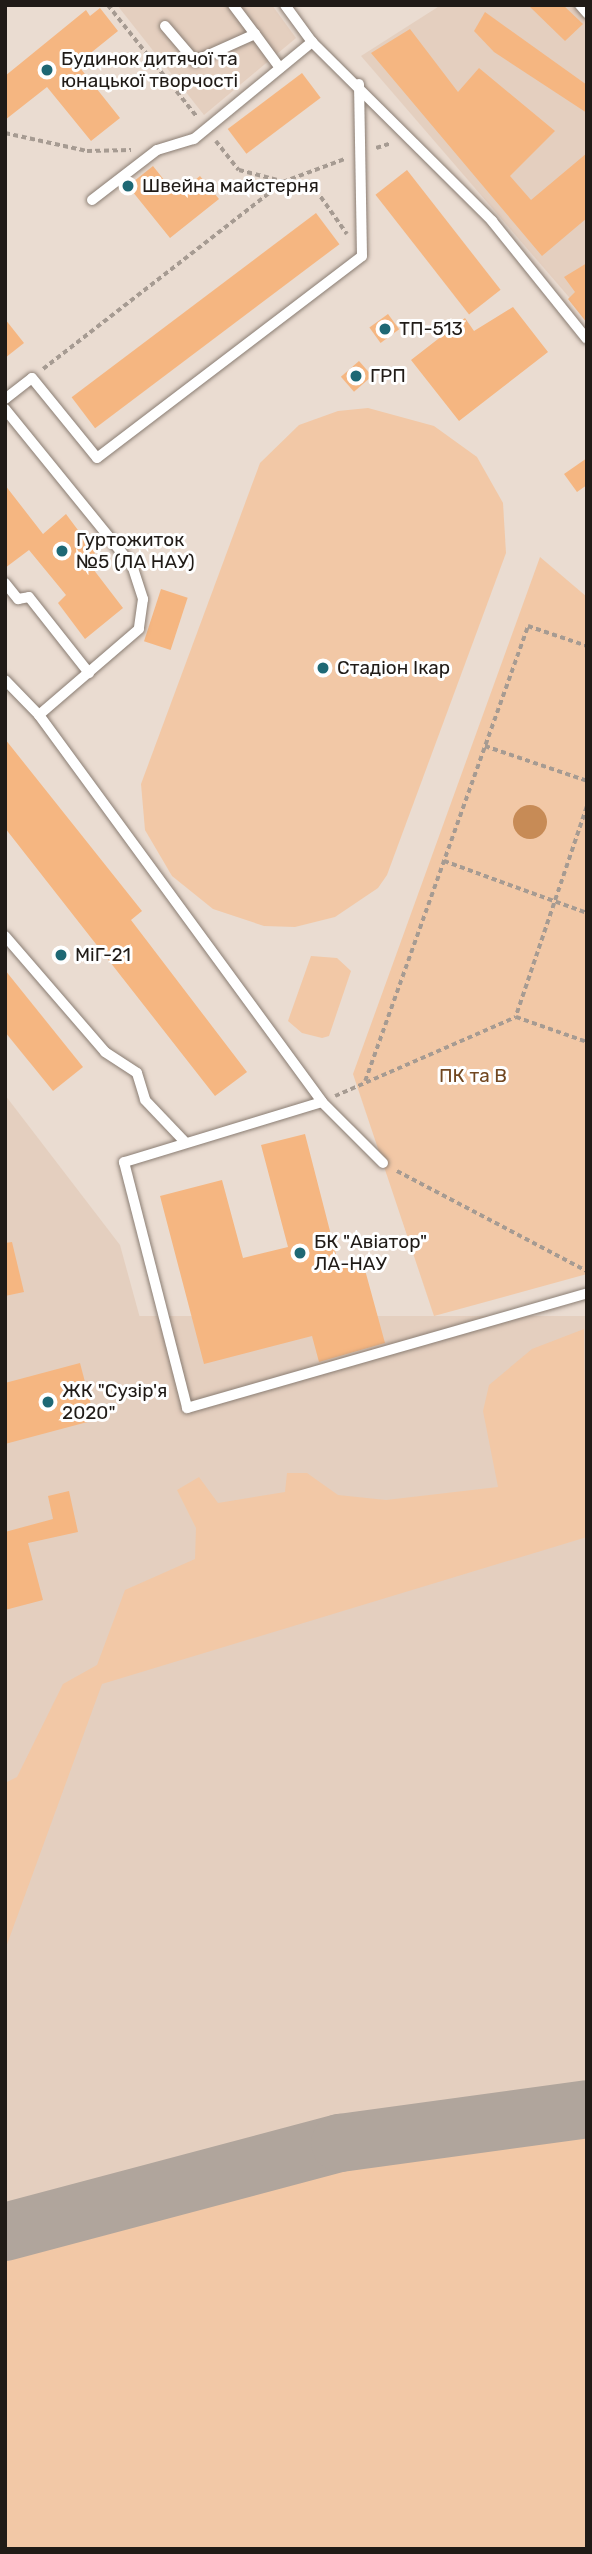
<!DOCTYPE html>
<meta charset="utf-8">
<style>
body{margin:0}
#map{position:relative;width:592px;height:2554px;overflow:hidden;background:#eadcd1;font-family:Rubik,sans-serif}
div>[style]{position:absolute}
.built>*{inset:0;background:#e4cfbf;transform-origin:0 0}
.green>*{inset:0;background:#f2c8a6}
.water>*{inset:0;background:#c78b56}
.round{border-radius:50%}
.taxiway>*{height:58px;margin:-29px;padding:0 29px;transform-origin:29px;border-radius:29px;background:#b0a59c}
.building>*{inset:0;background:#f5b681;transform-origin:0 0}
.path>*{height:3.5px;margin-top:-1.75px;transform-origin:0;background:repeating-linear-gradient(90deg,#a69b92 0 5px,transparent 0 8.5px)}
.roads{filter:drop-shadow(0 0 2px #8a7d73) drop-shadow(0 0 2px #8a7d73)}
.service>*{height:10px;margin:-5px;padding:0 5px;transform-origin:5px;border-radius:5px;background:#fff}
.dots>*{width:19px;height:19px;translate:-50% -50%;box-sizing:border-box;border:4px solid #fff;border-radius:50%}
span{translate:-50% -50%;white-space:nowrap;text-align:center;line-height:1.15;-webkit-text-stroke:6px #fff;paint-order:stroke}
.poi-label{font-size:19px;color:#201b17}
.left{translate:0 -50%;text-align:left}
.park-label{font-size:19px;color:#714720}
.frame{position:absolute;inset:0;border:7px solid #201b17;pointer-events:none}
</style>
<div id="map">
<div class="built">
<div style="clip-path:polygon(117px 5px,272px 5px,296px 38px,204px 115px)"></div>
<div style="clip-path:polygon(441px 5px,587px 5px,587px 318px,361px 56px)"></div>
<div style="clip-path:polygon(5px 1095px,120px 1245px,143px 1329px,5px 1366px)"></div>
<div style="left:587px;top:1316px;width:1233px;height:605px;rotate:90deg"></div>
</div>
<div class="green">
<div style="clip-path:polygon(368px 408px,434px 426px,477px 457px,503px 503px,506px 553px,387px 875px,378px 888px,335px 917px,295px 927px,264px 926px,213px 909px,172px 876px,145px 830px,141px 784px,260px 463px,299px 425px,338px 411px)"></div>
<div style="clip-path:polygon(540px 557px,587px 597px,587px 1274px,434px 1316px,353px 1074px)"></div>
<div style="clip-path:polygon(311px 956px,337px 958px,351px 971px,329px 1036px,322px 1038px,302px 1033px,288px 1021px)"></div>
<div style="clip-path:polygon(584px 1329px,587px 1537px,102px 1684px,5px 1950px,5px 1783px,17px 1777px,63px 1684px,97px 1665px,125px 1590px,195px 1559px,196px 1528px,177px 1490px,199px 1477px,218px 1503px,285px 1492px,287px 1473px,307px 1473px,338px 1495px,386px 1500px,498px 1487px,483px 1411px,489px 1385px,532px 1349px)"></div>
<div style="clip-path:polygon(587px 2131px,587px 2549px,5px 2549px,5px 2256px,343px 2166px,467px 2141px)"></div>
</div>
<div class="water">
<div class="round" style="left:513px;top:805px;width:34px;height:34px"></div>
</div>
<div class="taxiway">
<div style="left:5px;top:2232px;width:347px;rotate:-14.9deg"></div>
<div style="left:340px;top:2143px;width:249px;rotate:-7.8deg"></div>
</div>
<div class="building">
<div style="clip-path:polygon(528px 5px,563px 5px,583px 24px,565px 41px)"></div>
<div style="clip-path:polygon(100px 8px,118px 31px,77px 64px,120px 118px,91px 141px,47px 87px,5px 120px,5px 76px,86px 10px,90px 16px)"></div>
<div style="clip-path:polygon(485px 12px,587px 85px,587px 113px,494px 52px,474px 31px)"></div>
<div style="clip-path:polygon(410px 29px,458px 92px,479px 68px,555px 131px,510px 176px,531px 200px,587px 153px,587px 218px,542px 256px,371px 53px)"></div>
<div style="left:302px;top:73px;width:31px;height:93px;rotate:53deg"></div>
<div style="clip-path:polygon(153px 166px,176px 195px,200px 176px,219px 199px,170px 238px,128px 186px)"></div>
<div style="left:407px;top:170px;width:152px;height:40px;rotate:52deg"></div>
<div style="left:316px;top:213px;width:39px;height:306px;rotate:53deg"></div>
<div style="clip-path:polygon(587px 263px,587px 323px,568px 299px,575px 292px,564px 277px)"></div>
<div style="clip-path:polygon(513px 307px,548px 352px,459px 421px,411px 360px,465px 318px,474px 331px)"></div>
<div style="left:388px;top:314px;width:19px;height:23px;rotate:54deg"></div>
<div style="clip-path:polygon(5px 319px,24px 343px,5px 358px)"></div>
<div style="left:359px;top:361px;width:20px;height:24px;rotate:49deg"></div>
<div style="clip-path:polygon(587px 458px,587px 485px,577px 492px,564px 474px)"></div>
<div style="clip-path:polygon(5px 485px,43px 534px,66px 514px,95px 553px,87px 561px,123px 608px,85px 639px,58px 603px,66px 595px,29px 550px,5px 568px)"></div>
<div style="left:161px;top:589px;width:28px;height:55px;rotate:18deg"></div>
<div style="clip-path:polygon(5px 739px,142px 911px,131px 920px,247px 1072px,215px 1096px,5px 828px)"></div>
<div style="clip-path:polygon(5px 970px,83px 1067px,53px 1091px,5px 1032px)"></div>
<div style="clip-path:polygon(305px 1134px,339px 1266px,362px 1259px,385px 1343px,319px 1362px,312px 1336px,204px 1364px,160px 1196px,222px 1180px,243px 1258px,288px 1247px,261px 1145px)"></div>
<div style="clip-path:polygon(12px 1242px,24px 1292px,5px 1296px,5px 1243px)"></div>
<div style="clip-path:polygon(80px 1363px,95px 1420px,5px 1444px,5px 1383px)"></div>
<div style="clip-path:polygon(69px 1491px,78px 1532px,28px 1543px,43px 1600px,5px 1610px,5px 1532px,53px 1519px,48px 1496px)"></div>
</div>
<div class="path">
<div style="left:108px;top:5px;width:144px;rotate:51.5deg"></div>
<div style="left:5px;top:133px;width:84px;rotate:12.4deg"></div>
<div style="left:87px;top:151px;width:44px;rotate:-1.3deg"></div>
<div style="left:216px;top:141px;width:37px;rotate:52deg"></div>
<div style="left:239px;top:170px;width:80px;rotate:14.6deg"></div>
<div style="left:316px;top:190px;width:54px;rotate:54.8deg"></div>
<div style="left:376px;top:148px;width:16px;rotate:-18deg"></div>
<div style="left:43px;top:369px;width:304px;rotate:-37.9deg"></div>
<div style="left:283px;top:182px;width:66px;rotate:-20.4deg"></div>
<div style="left:485px;top:746px;width:108px;rotate:18.9deg"></div>
<div style="left:587px;top:807px;width:222px;rotate:108.7deg"></div>
<div style="left:516px;top:1017px;width:75px;rotate:19.4deg"></div>
<div style="left:444px;top:861px;width:152px;rotate:20deg"></div>
<div style="left:365px;top:1081px;width:483px;rotate:-70.3deg"></div>
<div style="left:528px;top:626px;width:62px;rotate:18.7deg"></div>
<div style="left:335px;top:1096px;width:197px;rotate:-23.6deg"></div>
<div style="left:397px;top:1171px;width:215px;rotate:27.8deg"></div>
</div>
<div class="roads">
<div class="service">
<div style="left:233px;top:5px;width:36px;rotate:53deg"></div>
<div style="left:285px;top:5px;width:46px;rotate:53.9deg"></div>
<div style="left:312px;top:42px;width:254px;rotate:44.8deg"></div>
<div style="left:492px;top:221px;width:151px;rotate:51.2deg"></div>
<div style="left:580px;top:5px;width:11px;rotate:49deg"></div>
<div style="left:165px;top:26px;width:46px;rotate:49.4deg"></div>
<div style="left:195px;top:61px;width:66px;rotate:-24.2deg"></div>
<div style="left:255px;top:34px;width:42px;rotate:53.7deg"></div>
<div style="left:92px;top:200px;width:82px;rotate:-37.6deg"></div>
<div style="left:157px;top:150px;width:39px;rotate:-17deg"></div>
<div style="left:194px;top:139px;width:153px;rotate:-39.4deg"></div>
<div style="left:5px;top:399px;width:34px;rotate:-38deg"></div>
<div style="left:32px;top:378px;width:103px;rotate:50.9deg"></div>
<div style="left:97px;top:458px;width:333px;rotate:-37.3deg"></div>
<div style="left:362px;top:256px;width:172px;rotate:-91deg"></div>
<div style="left:5px;top:409px;width:201px;rotate:50.9deg"></div>
<div style="left:132px;top:565px;width:36px;rotate:72deg"></div>
<div style="left:143px;top:599px;width:30px;rotate:98deg"></div>
<div style="left:139px;top:629px;width:132px;rotate:139.3deg"></div>
<div style="left:5px;top:583px;width:21px;rotate:51deg"></div>
<div style="left:18px;top:599px;width:11px;rotate:-10deg"></div>
<div style="left:29px;top:597px;width:97px;rotate:51.7deg"></div>
<div style="left:5px;top:680px;width:49px;rotate:45.8deg"></div>
<div style="left:39px;top:715px;width:479px;rotate:53.8deg"></div>
<div style="left:5px;top:936px;width:153px;rotate:49.2deg"></div>
<div style="left:105px;top:1052px;width:38px;rotate:33deg"></div>
<div style="left:137px;top:1073px;width:28px;rotate:73deg"></div>
<div style="left:145px;top:1100px;width:58px;rotate:46.4deg"></div>
<div style="left:383px;top:1163px;width:86px;rotate:-135deg"></div>
<div style="left:322px;top:1102px;width:207px;rotate:163.1deg"></div>
<div style="left:124px;top:1162px;width:254px;rotate:75.6deg"></div>
<div style="left:187px;top:1408px;width:416px;rotate:-16deg"></div>
</div>
</div>
<div class="dots">
<div style="left:47px;top:70px;background:#1e6874"></div>
<div style="left:128px;top:186px;background:#1e6874"></div>
<div style="left:385px;top:329px;background:#1e6874"></div>
<div style="left:356px;top:376px;background:#1e6874"></div>
<div style="left:62px;top:551px;background:#1e6874"></div>
<div style="left:323px;top:668px;background:#1e6874"></div>
<div style="left:61px;top:955px;background:#1e6874"></div>
<div style="left:300px;top:1253px;background:#1e6874"></div>
<div style="left:48px;top:1402px;background:#1e6874"></div>
</div>
<div class="poi-label">
<span class="left" style="left:61px;top:70px">Будинок дитячої та<br>юнацької творчості</span>
<span class="left" style="left:142px;top:186px">Швейна майстерня</span>
<span class="left" style="left:399px;top:329px">ТП-513</span>
<span class="left" style="left:370px;top:376px">ГРП</span>
<span class="left" style="left:76px;top:551px">Гуртожиток<br>№5 (ЛА НАУ)</span>
<span class="left" style="left:337px;top:668px">Стадіон Ікар</span>
<span class="left" style="left:75px;top:955px">МіГ-21</span>
<span class="left" style="left:314px;top:1253px">БК "Авіатор"<br>ЛА-НАУ</span>
<span class="left" style="left:62px;top:1402px">ЖК "Сузір'я<br>2020"</span>
</div>
<div class="park-label">
<span style="left:473px;top:1076px">ПК та В</span>
</div>
<div class="frame"></div>
</div>
